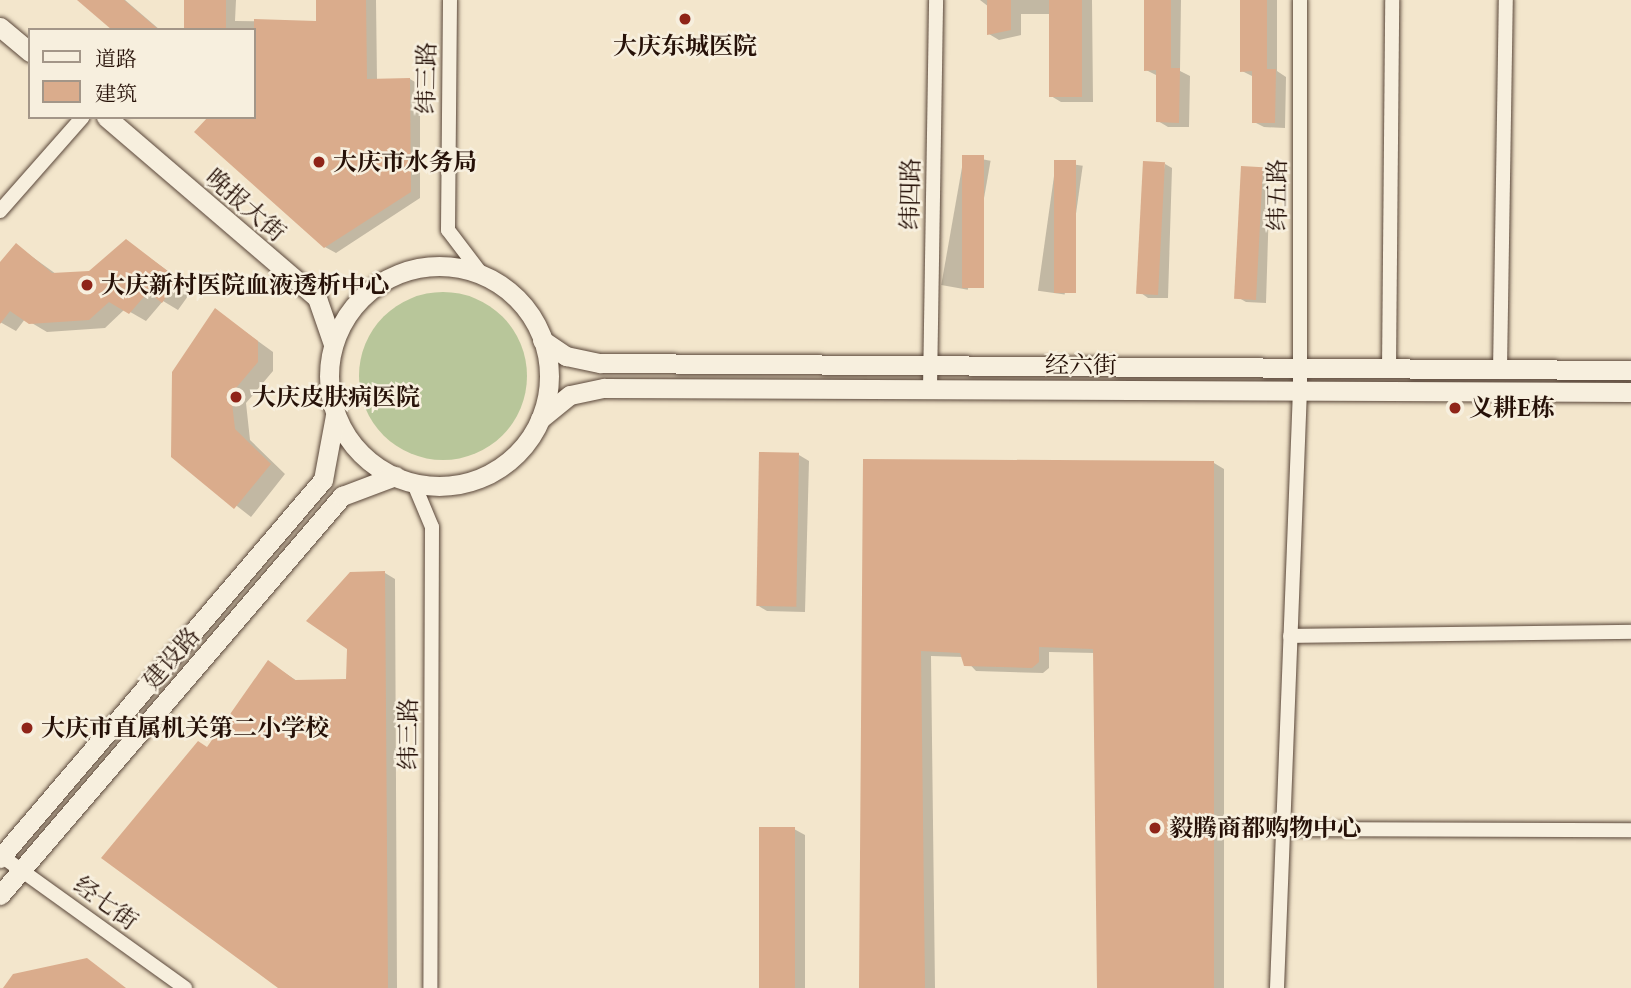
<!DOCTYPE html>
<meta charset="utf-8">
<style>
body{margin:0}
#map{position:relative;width:1631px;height:988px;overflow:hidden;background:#f3e6cc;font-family:"EB Garamond","Noto Serif SC",serif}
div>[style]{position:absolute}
.green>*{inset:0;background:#b8c69a}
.round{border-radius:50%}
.shadow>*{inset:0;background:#0003;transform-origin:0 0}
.building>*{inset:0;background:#daac8c;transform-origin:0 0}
.roads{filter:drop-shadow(0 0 2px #594639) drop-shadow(0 0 2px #594639)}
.minor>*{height:14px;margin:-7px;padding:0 7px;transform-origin:7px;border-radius:7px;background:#f7efde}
.secondary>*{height:19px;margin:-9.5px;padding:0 9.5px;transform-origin:9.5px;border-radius:9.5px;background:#f7efde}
.secondary>.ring{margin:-9.5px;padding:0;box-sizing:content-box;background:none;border:19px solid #f7efde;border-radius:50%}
.dots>*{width:19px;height:19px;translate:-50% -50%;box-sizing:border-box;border:4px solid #f7efde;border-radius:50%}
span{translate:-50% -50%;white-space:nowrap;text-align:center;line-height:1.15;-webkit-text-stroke:5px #f7efde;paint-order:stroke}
.poi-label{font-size:24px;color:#261108;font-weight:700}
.left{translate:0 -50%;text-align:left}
.street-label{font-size:24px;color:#261108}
.legend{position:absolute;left:28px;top:28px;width:228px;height:91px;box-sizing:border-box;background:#f7efde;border:2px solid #a39688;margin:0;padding:9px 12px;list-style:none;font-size:21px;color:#261108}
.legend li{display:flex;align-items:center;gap:14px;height:35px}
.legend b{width:35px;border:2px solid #a39688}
</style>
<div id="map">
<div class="green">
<div class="round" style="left:359px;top:292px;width:168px;height:168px"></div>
</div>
<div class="shadow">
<div style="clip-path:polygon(79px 0,125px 0,160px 30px,115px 30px)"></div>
<div style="clip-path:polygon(186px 0,236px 0,235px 21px,318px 22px,317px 0,376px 0,377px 80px,410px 79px,420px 85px,420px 198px,336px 253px,325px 247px,254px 117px,254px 30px,185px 30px)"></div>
<div style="clip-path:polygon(980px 0,1092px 0,1093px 102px,1061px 102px,1051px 96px,1051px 14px,1021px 14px,1021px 35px,999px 40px,989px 34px,989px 7px)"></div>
<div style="clip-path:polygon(1146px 0,1181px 0,1180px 71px,1190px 76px,1189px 127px,1168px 127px,1158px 121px,1158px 76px,1146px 70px)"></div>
<div style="clip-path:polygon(1242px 0,1277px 0,1277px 71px,1286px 77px,1285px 128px,1264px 127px,1254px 122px,1254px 77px,1242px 71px)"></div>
<div style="left:964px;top:156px;width:27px;height:131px;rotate:10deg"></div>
<div style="left:1056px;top:162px;width:27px;height:130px;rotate:8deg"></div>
<div style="clip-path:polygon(1165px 164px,1172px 168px,1168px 298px,1148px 298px,1141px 293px)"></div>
<div style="clip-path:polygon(1262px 168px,1270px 173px,1266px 303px,1246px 302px,1239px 298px)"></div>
<div style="clip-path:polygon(126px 241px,193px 289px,178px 310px,163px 301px,146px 321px,125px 309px,105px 328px,47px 332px,25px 319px,16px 331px,0 322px,0 265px,16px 245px,56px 274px,90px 273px)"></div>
<div style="clip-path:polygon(215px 310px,273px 352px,273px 371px,246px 403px,250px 440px,285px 474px,251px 517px,173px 456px)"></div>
<div style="clip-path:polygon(799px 455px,809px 461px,805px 612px,767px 611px,757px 605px)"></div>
<div style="clip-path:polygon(865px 461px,1214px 463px,1224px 469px,1224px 988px,1099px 988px,1095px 653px,1049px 652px,1049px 668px,1043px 673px,976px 671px,963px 657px,931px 656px,935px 988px,861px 988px)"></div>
<div style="clip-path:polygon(385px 573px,395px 579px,397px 988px,281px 988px,207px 749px,279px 669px,297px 681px,348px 681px)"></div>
<div style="clip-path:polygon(794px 829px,805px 835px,805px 988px,761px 988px)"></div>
</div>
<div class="building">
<div style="clip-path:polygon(77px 0,124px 0,159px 30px,112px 30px)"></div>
<div style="left:184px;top:0;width:42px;height:30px"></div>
<div style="clip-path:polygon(316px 0,366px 0,367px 79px,410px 78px,411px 192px,324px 248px,194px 132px,208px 117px,254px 117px,254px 19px,316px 21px)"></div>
<div style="clip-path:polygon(987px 0,1011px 0,1011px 30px,987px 35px)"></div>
<div style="left:1049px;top:0;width:33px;height:97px"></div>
<div style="clip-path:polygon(1144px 0,1171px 0,1171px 68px,1180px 68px,1179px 123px,1156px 122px,1156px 70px,1144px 71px)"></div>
<div style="clip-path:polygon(1240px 0,1267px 0,1267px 69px,1276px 69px,1275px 123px,1252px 123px,1252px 71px,1240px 72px)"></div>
<div style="left:962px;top:155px;width:22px;height:133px"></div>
<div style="left:1054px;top:160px;width:22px;height:133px"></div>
<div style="left:1143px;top:161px;width:22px;height:133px;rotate:3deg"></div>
<div style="left:1241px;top:166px;width:22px;height:133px;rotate:3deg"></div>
<div style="clip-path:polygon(126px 239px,178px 279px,162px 303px,148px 292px,129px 314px,109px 302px,89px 320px,29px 324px,10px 311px,0 324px,0 262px,16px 243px,52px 273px,89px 271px)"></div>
<div style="clip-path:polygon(215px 308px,258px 341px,258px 362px,231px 394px,235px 429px,271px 464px,234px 509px,171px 457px,172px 372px)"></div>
<div style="left:759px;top:452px;width:40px;height:154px;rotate:1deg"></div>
<div style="clip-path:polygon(863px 459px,1214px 461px,1214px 988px,1097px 988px,1093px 649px,1039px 647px,1039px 662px,1032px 668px,964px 666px,960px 653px,921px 651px,925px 988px,859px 988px)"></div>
<div style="clip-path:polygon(385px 571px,388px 988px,278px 988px,101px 858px,198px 741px,207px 747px,268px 660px,295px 680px,346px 679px,347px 649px,306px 621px,350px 572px)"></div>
<div style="left:759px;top:827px;width:36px;height:161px"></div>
<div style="clip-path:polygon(87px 958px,126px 988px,3px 988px,13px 974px)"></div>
</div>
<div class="roads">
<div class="minor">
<div style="left:450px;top:0;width:230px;rotate:90.5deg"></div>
<div style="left:448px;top:230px;width:53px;rotate:52.7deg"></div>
<div style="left:0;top:211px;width:125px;rotate:-48.6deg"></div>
<div style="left:1389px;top:370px;width:370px;rotate:-89.5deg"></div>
<div style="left:1500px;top:370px;width:370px;rotate:-89.1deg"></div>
<div style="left:930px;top:388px;width:388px;rotate:-89.1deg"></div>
<div style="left:414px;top:484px;width:47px;rotate:67.3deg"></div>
<div style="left:432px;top:527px;width:461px;rotate:90.2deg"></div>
<div style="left:1290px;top:636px;width:341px;rotate:-0.7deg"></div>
<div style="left:1283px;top:829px;width:348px;rotate:0.2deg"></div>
<div style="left:0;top:855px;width:228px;rotate:35.7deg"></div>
<div style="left:1277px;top:988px;width:598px;rotate:-87.8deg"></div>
<div style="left:1300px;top:390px;width:390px;rotate:-90deg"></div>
</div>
<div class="secondary">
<div style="left:0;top:27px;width:39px;rotate:40deg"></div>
<div style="left:106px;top:117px;width:278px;rotate:40.6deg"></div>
<div style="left:317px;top:298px;width:49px;rotate:70.8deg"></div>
<div class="ring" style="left:329px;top:266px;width:201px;height:201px"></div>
<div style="left:542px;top:340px;width:29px;rotate:34deg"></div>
<div style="left:566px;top:356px;width:35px;rotate:12deg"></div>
<div style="left:600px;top:363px;width:1031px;rotate:0.39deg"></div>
<div style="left:540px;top:419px;width:38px;rotate:-39deg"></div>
<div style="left:570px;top:395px;width:35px;rotate:-12deg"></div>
<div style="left:604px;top:388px;width:1027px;rotate:0.22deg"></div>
<div style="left:0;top:858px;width:497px;rotate:-49.5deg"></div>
<div style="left:323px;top:480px;width:66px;rotate:-79.5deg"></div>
<div style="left:0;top:895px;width:526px;rotate:-49.4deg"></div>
<div style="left:342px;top:496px;width:57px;rotate:-20.7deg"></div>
</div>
</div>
<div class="dots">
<div style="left:685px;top:19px;background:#8f2418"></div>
<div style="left:319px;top:162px;background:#8f2418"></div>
<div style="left:87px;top:285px;background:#8f2418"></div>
<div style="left:236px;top:397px;background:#8f2418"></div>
<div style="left:1455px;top:408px;background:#8f2418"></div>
<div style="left:27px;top:728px;background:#8f2418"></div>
<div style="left:1155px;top:828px;background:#8f2418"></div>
</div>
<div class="poi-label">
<span style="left:685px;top:46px">大庆东城医院</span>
<span class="left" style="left:333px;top:162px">大庆市水务局</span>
<span class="left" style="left:101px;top:285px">大庆新村医院血液透析中心</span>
<span class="left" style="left:252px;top:397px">大庆皮肤病医院</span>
<span class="left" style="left:1469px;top:408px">义耕E栋</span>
<span class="left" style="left:41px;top:728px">大庆市直属机关第二小学校</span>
<span class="left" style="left:1169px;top:828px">毅腾商都购物中心</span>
</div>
<div class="street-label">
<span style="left:426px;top:78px;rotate:-89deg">纬三路</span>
<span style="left:910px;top:194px;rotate:-89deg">纬四路</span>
<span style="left:1277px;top:195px;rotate:-90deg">纬五路</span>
<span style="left:246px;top:205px;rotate:41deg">晚报大街</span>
<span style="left:1081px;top:365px">经六街</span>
<span style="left:171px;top:658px;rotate:-49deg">建设路</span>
<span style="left:408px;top:734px;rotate:-90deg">纬三路</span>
<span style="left:106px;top:903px;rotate:36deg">经七街</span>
</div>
<ul class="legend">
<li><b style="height:9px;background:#f7efde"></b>道路</li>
<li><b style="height:19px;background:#daac8c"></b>建筑</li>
</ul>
</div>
